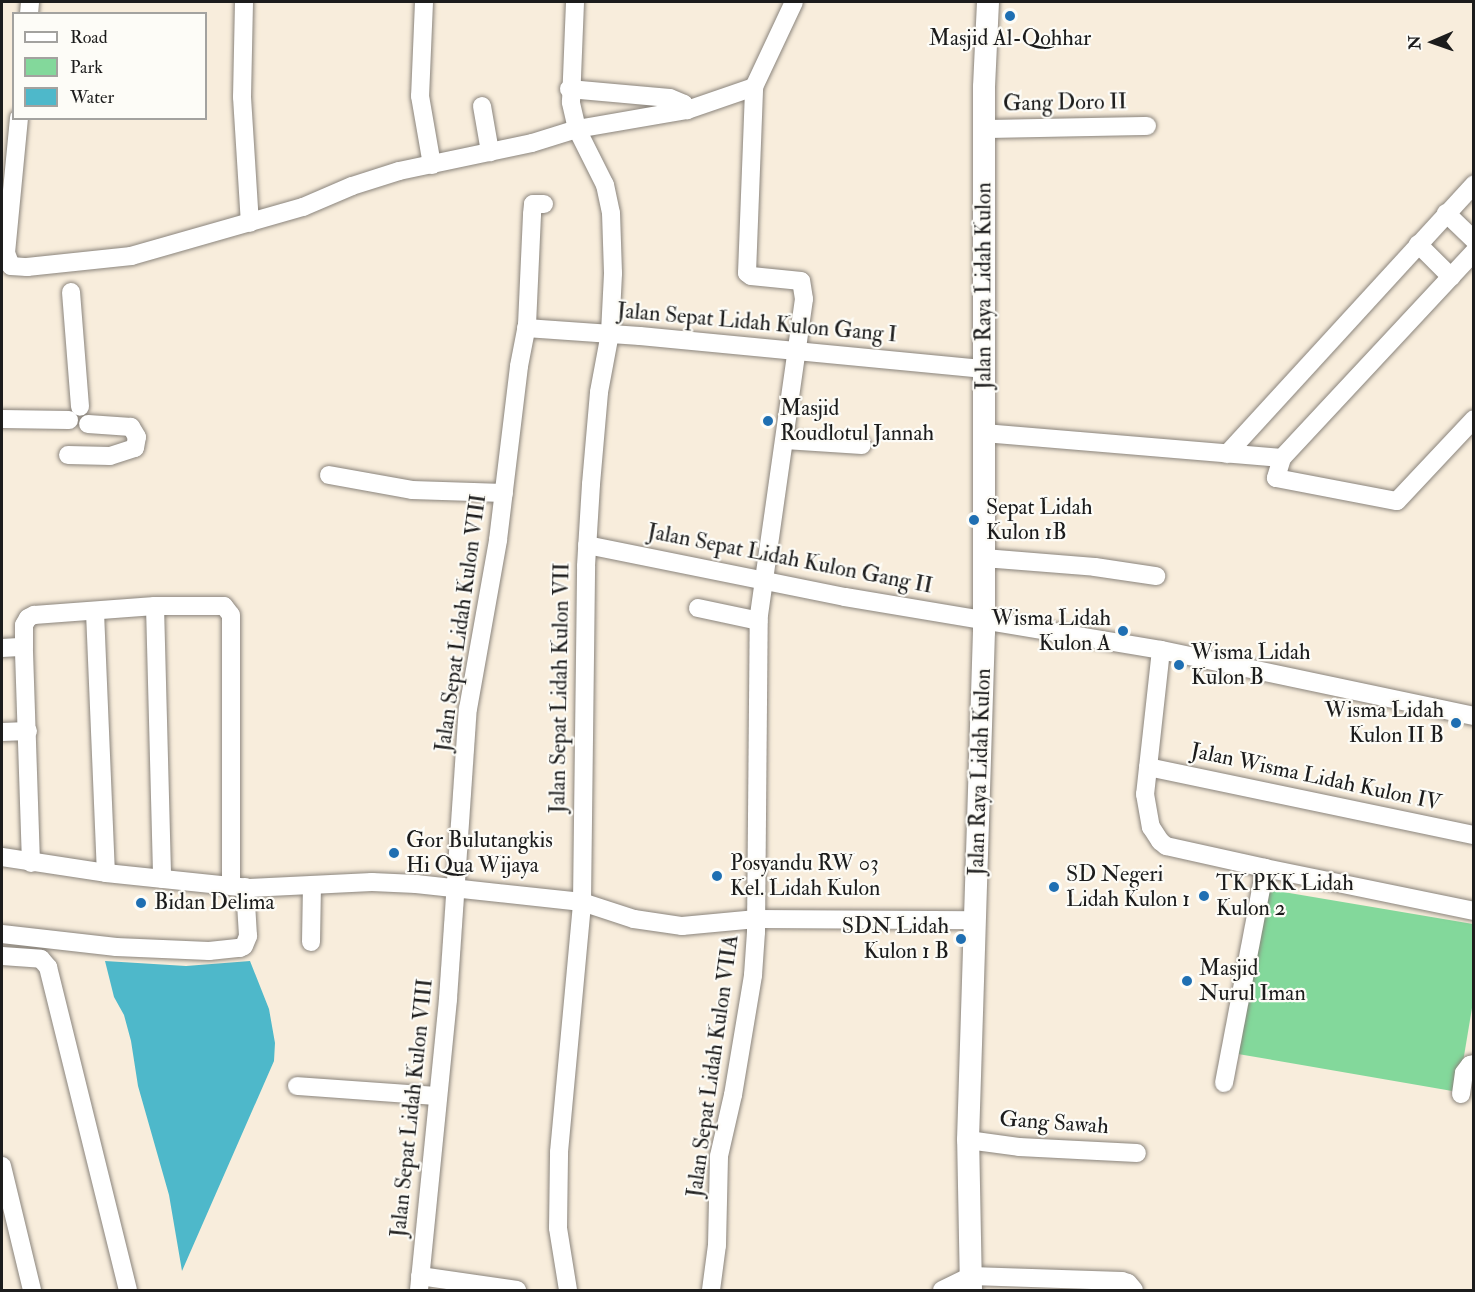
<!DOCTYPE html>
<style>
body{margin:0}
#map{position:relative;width:1475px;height:1292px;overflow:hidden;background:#f8eddc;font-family:"IM FELL Double Pica",serif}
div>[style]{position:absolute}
.green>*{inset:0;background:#83d89b}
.water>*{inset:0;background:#4eb8ca}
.roads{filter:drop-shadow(0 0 2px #8a847c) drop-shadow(0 0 2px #8a847c)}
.minor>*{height:18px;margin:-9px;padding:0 9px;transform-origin:9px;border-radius:9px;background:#fff}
.major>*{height:22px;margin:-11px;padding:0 11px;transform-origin:11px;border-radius:11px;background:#fff}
.dots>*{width:16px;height:16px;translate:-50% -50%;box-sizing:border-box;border:3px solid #fdfcf7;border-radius:50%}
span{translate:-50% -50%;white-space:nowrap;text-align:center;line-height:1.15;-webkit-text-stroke:4.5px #fdfcf7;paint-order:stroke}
.poi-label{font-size:22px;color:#1c1c1c}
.left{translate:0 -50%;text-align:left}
.right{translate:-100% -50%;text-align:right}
.street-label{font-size:22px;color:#1c1c1c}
.frame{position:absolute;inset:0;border:3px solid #1c1c1c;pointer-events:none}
.legend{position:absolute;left:12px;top:12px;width:195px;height:108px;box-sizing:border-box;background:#fdfcf7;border:2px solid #a3a29f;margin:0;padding:8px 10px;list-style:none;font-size:18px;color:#1c1c1c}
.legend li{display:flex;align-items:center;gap:12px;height:30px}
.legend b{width:30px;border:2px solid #a3a29f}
.north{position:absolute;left:1403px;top:12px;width:60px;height:60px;-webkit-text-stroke:4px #fdfcf7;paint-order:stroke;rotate:268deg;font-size:16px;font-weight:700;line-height:24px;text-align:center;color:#1c1c1c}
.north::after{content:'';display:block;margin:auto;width:21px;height:27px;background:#1c1c1c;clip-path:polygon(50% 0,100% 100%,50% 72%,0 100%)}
</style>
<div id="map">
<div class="green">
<div style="clip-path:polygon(1266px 889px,1473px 924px,1473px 1002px,1458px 1092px,1238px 1054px)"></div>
</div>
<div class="water">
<div style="clip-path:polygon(105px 961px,186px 966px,250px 961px,269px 1009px,275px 1043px,274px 1061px,182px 1271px,169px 1195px,138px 1086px,131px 1041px,124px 1015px,114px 997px)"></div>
</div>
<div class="roads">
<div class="minor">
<div style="left:244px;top:2px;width:95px;rotate:91.2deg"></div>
<div style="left:242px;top:97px;width:126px;rotate:86.4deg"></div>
<div style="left:424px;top:2px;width:94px;rotate:92.4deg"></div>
<div style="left:420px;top:96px;width:70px;rotate:80.1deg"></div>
<div style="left:29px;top:14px;width:12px;rotate:-85deg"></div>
<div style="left:569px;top:89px;width:101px;rotate:5.1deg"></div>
<div style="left:670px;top:98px;width:15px;rotate:23deg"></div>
<div style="left:684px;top:104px;width:7px;rotate:63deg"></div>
<div style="left:482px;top:106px;width:47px;rotate:80.1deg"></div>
<div style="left:19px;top:118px;width:136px;rotate:95.5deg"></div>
<div style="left:6px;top:253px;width:14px;rotate:69deg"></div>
<div style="left:11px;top:266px;width:16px;rotate:4deg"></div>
<div style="left:27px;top:267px;width:105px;rotate:-6deg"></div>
<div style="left:131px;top:256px;width:179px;rotate:-15.9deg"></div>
<div style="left:303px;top:207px;width:53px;rotate:-23.2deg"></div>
<div style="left:352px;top:186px;width:49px;rotate:-17.7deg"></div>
<div style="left:399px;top:171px;width:136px;rotate:-11.9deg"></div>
<div style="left:532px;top:143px;width:47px;rotate:-17.3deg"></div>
<div style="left:577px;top:129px;width:112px;rotate:-9.8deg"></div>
<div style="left:687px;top:110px;width:71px;rotate:-18.9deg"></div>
<div style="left:984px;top:129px;width:163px;rotate:-1.1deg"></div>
<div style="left:1446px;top:213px;width:39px;rotate:44deg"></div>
<div style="left:1418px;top:244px;width:47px;rotate:45deg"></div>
<div style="left:1474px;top:252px;width:282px;rotate:133deg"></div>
<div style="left:1282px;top:458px;width:21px;rotate:107deg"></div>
<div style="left:1276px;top:478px;width:123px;rotate:10.8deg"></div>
<div style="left:1397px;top:501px;width:112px;rotate:-46.8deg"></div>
<div style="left:71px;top:292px;width:115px;rotate:85.5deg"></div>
<div style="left:526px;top:328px;width:114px;rotate:4deg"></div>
<div style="left:640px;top:336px;width:346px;rotate:5.5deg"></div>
<div style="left:2px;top:419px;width:67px;rotate:0.9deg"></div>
<div style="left:984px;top:433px;width:299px;rotate:4.8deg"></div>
<div style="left:785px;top:440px;width:77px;rotate:3.7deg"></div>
<div style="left:1227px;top:454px;width:366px;rotate:-47.5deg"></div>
<div style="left:68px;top:455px;width:42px;rotate:1.4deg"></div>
<div style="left:110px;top:456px;width:26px;rotate:-18deg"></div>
<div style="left:135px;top:448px;width:11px;rotate:-80deg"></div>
<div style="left:137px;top:437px;width:12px;rotate:-121deg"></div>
<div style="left:131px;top:427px;width:43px;rotate:-176deg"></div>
<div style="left:329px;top:475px;width:84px;rotate:10.2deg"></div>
<div style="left:412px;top:490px;width:92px;rotate:1.9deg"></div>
<div style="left:587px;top:545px;width:263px;rotate:11.4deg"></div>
<div style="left:845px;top:597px;width:320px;rotate:9.5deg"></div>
<div style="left:1161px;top:650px;width:320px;rotate:11.9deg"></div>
<div style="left:984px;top:558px;width:111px;rotate:4.6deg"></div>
<div style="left:1095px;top:567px;width:62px;rotate:8.4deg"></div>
<div style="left:155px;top:606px;width:273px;rotate:88.5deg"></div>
<div style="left:698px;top:608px;width:62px;rotate:12deg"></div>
<div style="left:95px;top:612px;width:261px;rotate:87.6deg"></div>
<div style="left:2px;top:648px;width:22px;rotate:-3deg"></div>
<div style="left:1161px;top:650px;width:145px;rotate:96.3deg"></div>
<div style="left:1145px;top:794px;width:34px;rotate:80deg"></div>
<div style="left:1151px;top:827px;width:17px;rotate:57deg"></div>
<div style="left:1160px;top:841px;width:8px;rotate:40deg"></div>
<div style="left:1166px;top:846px;width:101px;rotate:12.5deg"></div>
<div style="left:1265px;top:868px;width:213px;rotate:11.6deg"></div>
<div style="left:2px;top:732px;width:26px;rotate:-2deg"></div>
<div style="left:1148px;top:767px;width:333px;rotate:11.8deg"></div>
<div style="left:2px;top:857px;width:105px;rotate:8.7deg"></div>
<div style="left:106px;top:873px;width:144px;rotate:6deg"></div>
<div style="left:249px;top:888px;width:123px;rotate:-2.8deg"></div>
<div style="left:372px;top:882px;width:44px;rotate:2.6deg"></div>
<div style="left:416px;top:884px;width:167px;rotate:6.2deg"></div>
<div style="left:582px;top:902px;width:55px;rotate:18.1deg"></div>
<div style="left:634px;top:919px;width:49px;rotate:8.3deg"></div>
<div style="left:682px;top:926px;width:75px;rotate:-5.3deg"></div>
<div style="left:757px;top:919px;width:218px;rotate:0.3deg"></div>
<div style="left:31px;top:863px;width:216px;rotate:-91.9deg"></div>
<div style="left:24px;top:647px;width:22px;rotate:-90deg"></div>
<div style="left:24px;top:625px;width:8px;rotate:-60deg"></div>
<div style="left:28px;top:618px;width:7px;rotate:-27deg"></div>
<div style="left:34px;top:615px;width:121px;rotate:-4.3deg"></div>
<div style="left:155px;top:606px;width:69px"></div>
<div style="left:224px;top:606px;width:11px;rotate:52deg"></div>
<div style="left:231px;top:615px;width:270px;rotate:90deg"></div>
<div style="left:2px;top:934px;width:115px;rotate:6.5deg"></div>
<div style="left:116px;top:947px;width:93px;rotate:2.5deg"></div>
<div style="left:209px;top:951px;width:31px;rotate:-6deg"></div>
<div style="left:240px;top:948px;width:4px;rotate:-27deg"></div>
<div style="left:244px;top:946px;width:11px;rotate:-68deg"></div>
<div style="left:248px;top:936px;width:49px;rotate:-93.5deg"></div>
<div style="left:311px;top:942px;width:57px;rotate:-89deg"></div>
<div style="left:2px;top:956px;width:39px;rotate:4deg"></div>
<div style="left:41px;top:959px;width:11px;rotate:49deg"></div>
<div style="left:48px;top:967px;width:333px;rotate:76.1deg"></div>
<div style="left:1224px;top:1083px;width:219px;rotate:-79.2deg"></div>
<div style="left:297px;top:1086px;width:141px;rotate:4.1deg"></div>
<div style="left:1461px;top:1094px;width:21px;rotate:-82deg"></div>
<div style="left:1464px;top:1073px;width:10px;rotate:-53deg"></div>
<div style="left:1470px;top:1065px;width:4px;rotate:-14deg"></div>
<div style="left:968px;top:1140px;width:51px;rotate:7.8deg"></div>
<div style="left:1019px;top:1147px;width:118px;rotate:2.9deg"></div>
<div style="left:2px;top:1166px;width:128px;rotate:76.4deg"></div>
<div style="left:420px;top:1276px;width:98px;rotate:8.2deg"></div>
<div style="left:419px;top:1290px;width:292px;rotate:-84.3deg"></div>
<div style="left:448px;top:999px;width:291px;rotate:-86.1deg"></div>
<div style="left:468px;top:709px;width:172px;rotate:-79.9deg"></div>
<div style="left:498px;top:540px;width:175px;rotate:-83.1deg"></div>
<div style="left:519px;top:366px;width:42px;rotate:-79deg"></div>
<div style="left:527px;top:325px;width:111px;rotate:-87.4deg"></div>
<div style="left:532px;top:214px;width:10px;rotate:-84deg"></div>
<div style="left:533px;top:204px;width:11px"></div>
<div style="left:568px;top:1290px;width:63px;rotate:-99.2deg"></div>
<div style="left:558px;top:1228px;width:76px;rotate:-89.2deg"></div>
<div style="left:559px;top:1152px;width:251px;rotate:-84.7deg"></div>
<div style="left:582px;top:902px;width:336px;rotate:-89.3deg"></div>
<div style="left:586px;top:566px;width:82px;rotate:-86.5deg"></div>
<div style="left:591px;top:484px;width:92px;rotate:-85deg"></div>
<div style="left:599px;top:392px;width:60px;rotate:-79.4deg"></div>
<div style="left:610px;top:333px;width:60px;rotate:-87.1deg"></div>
<div style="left:613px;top:273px;width:60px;rotate:-91.9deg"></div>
<div style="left:611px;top:213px;width:29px;rotate:-102deg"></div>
<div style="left:605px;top:185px;width:63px;rotate:-116.6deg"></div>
<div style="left:577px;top:129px;width:28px;rotate:-103deg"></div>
<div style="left:571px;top:102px;width:100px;rotate:-87.7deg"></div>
<div style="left:711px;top:1290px;width:45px;rotate:-82.4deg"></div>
<div style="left:717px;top:1245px;width:89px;rotate:-88.7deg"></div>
<div style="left:719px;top:1156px;width:63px;rotate:-77.1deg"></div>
<div style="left:733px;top:1095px;width:122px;rotate:-80.5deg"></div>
<div style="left:753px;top:975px;width:43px;rotate:-86deg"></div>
<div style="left:756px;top:932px;width:317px;rotate:-89.5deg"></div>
<div style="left:759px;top:615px;width:319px;rotate:-81.9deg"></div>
<div style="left:804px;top:299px;width:18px;rotate:-99deg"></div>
<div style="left:801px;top:281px;width:50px;rotate:-174.3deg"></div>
<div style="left:751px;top:276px;width:5px;rotate:-143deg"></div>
<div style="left:747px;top:273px;width:186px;rotate:-87.8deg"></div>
<div style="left:754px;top:87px;width:94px;rotate:-64.8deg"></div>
<div style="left:942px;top:1290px;width:32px;rotate:-26deg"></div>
<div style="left:971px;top:1276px;width:151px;rotate:1.9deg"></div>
<div style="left:1122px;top:1281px;width:6px;rotate:18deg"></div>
<div style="left:1128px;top:1283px;width:9px;rotate:49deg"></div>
</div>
<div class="major">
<div style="left:971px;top:1290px;width:150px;rotate:-91.1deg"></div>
<div style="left:968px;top:1140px;width:508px;rotate:-88.2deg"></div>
<div style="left:984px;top:632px;width:545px;rotate:-90deg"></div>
<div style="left:984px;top:87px;width:85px;rotate:-87.3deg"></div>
</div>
</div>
<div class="dots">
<div style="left:1010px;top:16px;background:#1f6fb2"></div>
<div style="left:768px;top:421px;background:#1f6fb2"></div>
<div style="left:974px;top:520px;background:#1f6fb2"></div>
<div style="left:1123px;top:631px;background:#1f6fb2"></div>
<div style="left:1179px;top:665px;background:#1f6fb2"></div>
<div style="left:1456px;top:723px;background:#1f6fb2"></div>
<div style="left:394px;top:853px;background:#1f6fb2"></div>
<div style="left:717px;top:876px;background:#1f6fb2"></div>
<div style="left:1054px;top:887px;background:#1f6fb2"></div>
<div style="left:1204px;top:896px;background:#1f6fb2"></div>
<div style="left:141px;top:903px;background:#1f6fb2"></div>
<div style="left:961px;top:939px;background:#1f6fb2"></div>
<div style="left:1187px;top:981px;background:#1f6fb2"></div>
</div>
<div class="poi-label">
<span style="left:1010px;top:39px">Masjid Al-Qohhar</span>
<span class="left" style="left:780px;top:421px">Masjid<br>Roudlotul Jannah</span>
<span class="left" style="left:986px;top:520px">Sepat Lidah<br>Kulon 1B</span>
<span class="right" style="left:1111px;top:631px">Wisma Lidah<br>Kulon A</span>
<span class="left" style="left:1191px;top:665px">Wisma Lidah<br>Kulon B</span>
<span class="right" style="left:1444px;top:723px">Wisma Lidah<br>Kulon II B</span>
<span class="left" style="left:406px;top:853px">Gor Bulutangkis<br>Hi Qua Wijaya</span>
<span class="left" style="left:730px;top:876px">Posyandu RW 03<br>Kel. Lidah Kulon</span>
<span class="left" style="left:1066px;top:887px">SD Negeri<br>Lidah Kulon 1</span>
<span class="left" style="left:1216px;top:896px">TK PKK Lidah<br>Kulon 2</span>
<span class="left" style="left:154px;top:903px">Bidan Delima</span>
<span class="right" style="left:949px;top:939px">SDN Lidah<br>Kulon 1 B</span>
<span class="left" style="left:1199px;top:981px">Masjid<br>Nurul Iman</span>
</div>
<div class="street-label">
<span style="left:1065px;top:103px;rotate:-1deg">Gang Doro II</span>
<span style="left:984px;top:286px;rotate:-90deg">Jalan Raya Lidah Kulon</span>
<span style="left:757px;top:323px;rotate:5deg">Jalan Sepat Lidah Kulon Gang I</span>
<span style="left:790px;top:559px;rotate:11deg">Jalan Sepat Lidah Kulon Gang II</span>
<span style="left:461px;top:623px;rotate:-82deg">Jalan Sepat Lidah Kulon VIII</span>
<span style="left:560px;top:688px;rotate:-89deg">Jalan Sepat Lidah Kulon VII</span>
<span style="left:980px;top:772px;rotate:-88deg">Jalan Raya Lidah Kulon</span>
<span style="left:1316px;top:777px;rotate:12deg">Jalan Wisma Lidah Kulon IV</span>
<span style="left:713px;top:1066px;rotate:-82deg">Jalan Sepat Lidah Kulon VIIA</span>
<span style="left:412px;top:1108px;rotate:-84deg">Jalan Sepat Lidah Kulon VIII</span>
<span style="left:1054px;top:1123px;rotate:4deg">Gang Sawah</span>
</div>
<div class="frame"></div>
<ul class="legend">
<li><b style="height:8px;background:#fff"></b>Road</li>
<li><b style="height:16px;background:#83d89b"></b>Park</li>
<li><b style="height:16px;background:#4eb8ca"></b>Water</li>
</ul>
<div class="north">N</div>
</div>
